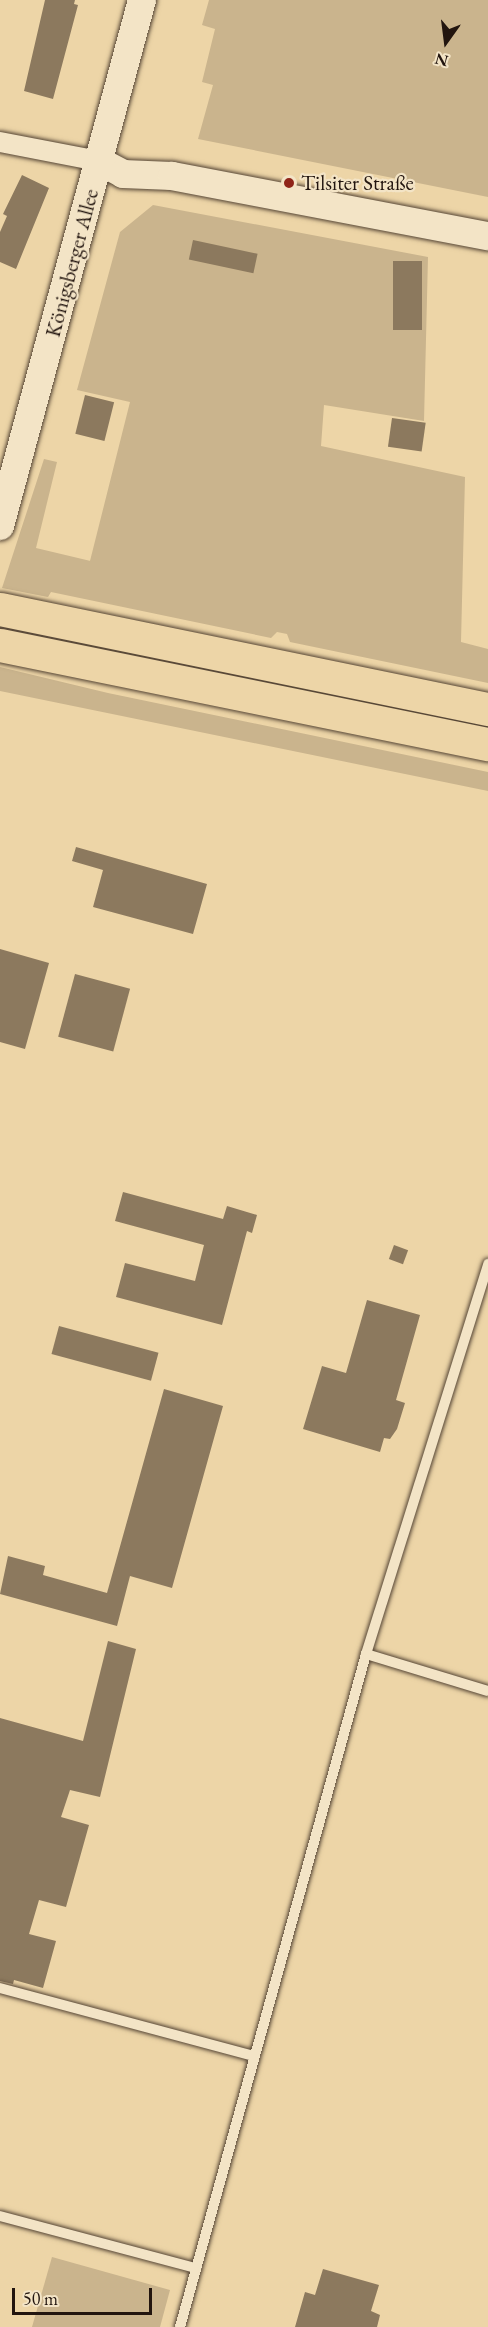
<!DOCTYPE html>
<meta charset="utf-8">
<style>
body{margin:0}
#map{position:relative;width:488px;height:2327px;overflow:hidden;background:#edd5a7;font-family:"EB Garamond",serif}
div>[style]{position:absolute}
.green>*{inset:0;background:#cab48d}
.building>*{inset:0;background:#8c795e;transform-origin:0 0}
.roads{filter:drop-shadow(0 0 2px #554535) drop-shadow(0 0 2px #554535)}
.lane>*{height:10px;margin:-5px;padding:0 5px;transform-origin:5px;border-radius:5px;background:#f3e4c6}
.street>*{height:20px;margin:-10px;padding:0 10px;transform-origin:10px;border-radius:10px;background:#f3e4c6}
.secondary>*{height:28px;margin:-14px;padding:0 14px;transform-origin:14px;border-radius:14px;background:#f3e4c6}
.highway>*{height:33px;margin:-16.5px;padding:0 16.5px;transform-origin:16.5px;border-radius:16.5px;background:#edd5a7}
.dots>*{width:16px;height:16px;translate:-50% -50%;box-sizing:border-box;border:3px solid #f3e4c6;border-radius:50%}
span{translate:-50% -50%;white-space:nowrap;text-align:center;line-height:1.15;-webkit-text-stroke:4.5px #f3e4c6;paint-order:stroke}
.poi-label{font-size:21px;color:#22150f}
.left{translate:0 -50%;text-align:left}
.street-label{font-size:21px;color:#22150f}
.north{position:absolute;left:416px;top:12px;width:60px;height:60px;-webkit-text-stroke:4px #f3e4c6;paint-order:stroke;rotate:194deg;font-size:16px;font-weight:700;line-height:24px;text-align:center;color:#22150f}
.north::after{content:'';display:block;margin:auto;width:21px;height:27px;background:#22150f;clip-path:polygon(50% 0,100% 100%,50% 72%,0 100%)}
.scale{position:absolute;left:12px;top:2288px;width:140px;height:27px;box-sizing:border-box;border:3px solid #22150f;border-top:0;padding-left:8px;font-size:18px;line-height:21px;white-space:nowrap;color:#22150f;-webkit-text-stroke:4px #f3e4c6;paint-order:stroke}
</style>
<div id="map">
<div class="green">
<div style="clip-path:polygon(209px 0,488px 0,488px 197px,198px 139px,213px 85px,202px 82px,215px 29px,202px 25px)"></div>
<div style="clip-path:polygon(153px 205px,428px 257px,424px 421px,324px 405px,321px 446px,465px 477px,461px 642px,488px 649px,488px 683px,290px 642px,287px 634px,277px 632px,271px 638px,51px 592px,48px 597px,2px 588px,44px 459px,57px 462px,36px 548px,120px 568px,90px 561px,130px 402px,77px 390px,120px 232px)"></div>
<div style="clip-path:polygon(0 667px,108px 693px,488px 772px,488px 791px,0 691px)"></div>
<div style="clip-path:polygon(52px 2257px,170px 2290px,160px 2327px,32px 2327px)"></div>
</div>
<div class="building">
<div style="clip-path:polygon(45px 0,75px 0,74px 4px,78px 5px,53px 99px,24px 91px)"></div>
<div style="clip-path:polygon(22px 175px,49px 188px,16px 269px,0 262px,0 232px,7px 216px,3px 214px)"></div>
<div style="left:193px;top:240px;width:66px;height:20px;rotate:12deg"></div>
<div style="left:393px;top:261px;width:29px;height:69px"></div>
<div style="left:85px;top:395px;width:30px;height:40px;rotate:14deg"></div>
<div style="left:392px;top:418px;width:34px;height:29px;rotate:8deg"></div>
<div style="clip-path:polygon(76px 847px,207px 884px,193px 934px,93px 907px,103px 870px,72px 861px)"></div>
<div style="clip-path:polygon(0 949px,49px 963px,25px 1049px,0 1042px)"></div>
<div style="left:75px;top:974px;width:57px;height:65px;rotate:15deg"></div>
<div style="clip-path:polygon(123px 1192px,223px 1219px,227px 1206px,257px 1215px,252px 1233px,247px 1231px,222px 1325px,116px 1297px,125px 1263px,195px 1281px,204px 1245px,115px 1221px)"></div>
<div style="left:394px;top:1245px;width:15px;height:15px;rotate:20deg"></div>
<div style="clip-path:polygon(367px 1300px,420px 1315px,396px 1400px,405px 1403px,397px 1429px,390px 1439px,384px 1438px,380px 1452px,303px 1429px,322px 1366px,346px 1373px)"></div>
<div style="left:59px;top:1326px;width:103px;height:29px;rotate:15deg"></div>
<div style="clip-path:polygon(164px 1389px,223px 1406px,172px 1588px,130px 1576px,117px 1626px,0 1594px,8px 1556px,45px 1566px,43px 1575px,107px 1593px)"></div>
<div style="clip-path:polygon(108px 1641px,136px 1649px,100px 1797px,70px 1790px,61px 1817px,89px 1825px,66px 1907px,39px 1900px,29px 1934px,56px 1941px,43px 1988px,14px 1980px,13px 1984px,0 1981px,0 1718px,83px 1741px)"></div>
<div style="clip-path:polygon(323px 2269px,379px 2285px,371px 2311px,380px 2315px,377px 2327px,295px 2327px,305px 2292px,315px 2295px)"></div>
</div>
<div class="roads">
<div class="lane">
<div style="left:366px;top:1654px;width:127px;rotate:16.9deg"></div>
<div style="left:0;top:1988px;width:263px;rotate:15deg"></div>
<div style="left:0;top:2216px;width:203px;rotate:14.9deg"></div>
<div style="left:180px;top:2327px;width:698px;rotate:-74.55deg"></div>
<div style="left:366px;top:1654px;width:409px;rotate:-72.6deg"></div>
</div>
<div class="street">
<div style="left:0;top:142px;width:101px;rotate:10.9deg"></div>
</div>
<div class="secondary">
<div style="left:99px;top:161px;width:27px;rotate:28deg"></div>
<div style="left:123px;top:174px;width:49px;rotate:2.3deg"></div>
<div style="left:172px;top:176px;width:322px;rotate:10.8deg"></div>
<div style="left:0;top:526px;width:545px;rotate:-74.89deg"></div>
</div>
<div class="highway">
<div style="left:0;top:609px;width:498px;rotate:11.6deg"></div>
<div style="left:0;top:645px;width:498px;rotate:11.5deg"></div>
</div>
</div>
<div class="dots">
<div style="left:289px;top:183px;background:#8f2418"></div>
</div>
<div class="poi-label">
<span class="left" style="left:301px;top:183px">Tilsiter Straße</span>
</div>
<div class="street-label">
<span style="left:72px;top:263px;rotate:-75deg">Königsberger Allee</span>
</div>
<div class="north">N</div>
<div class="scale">50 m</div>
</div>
